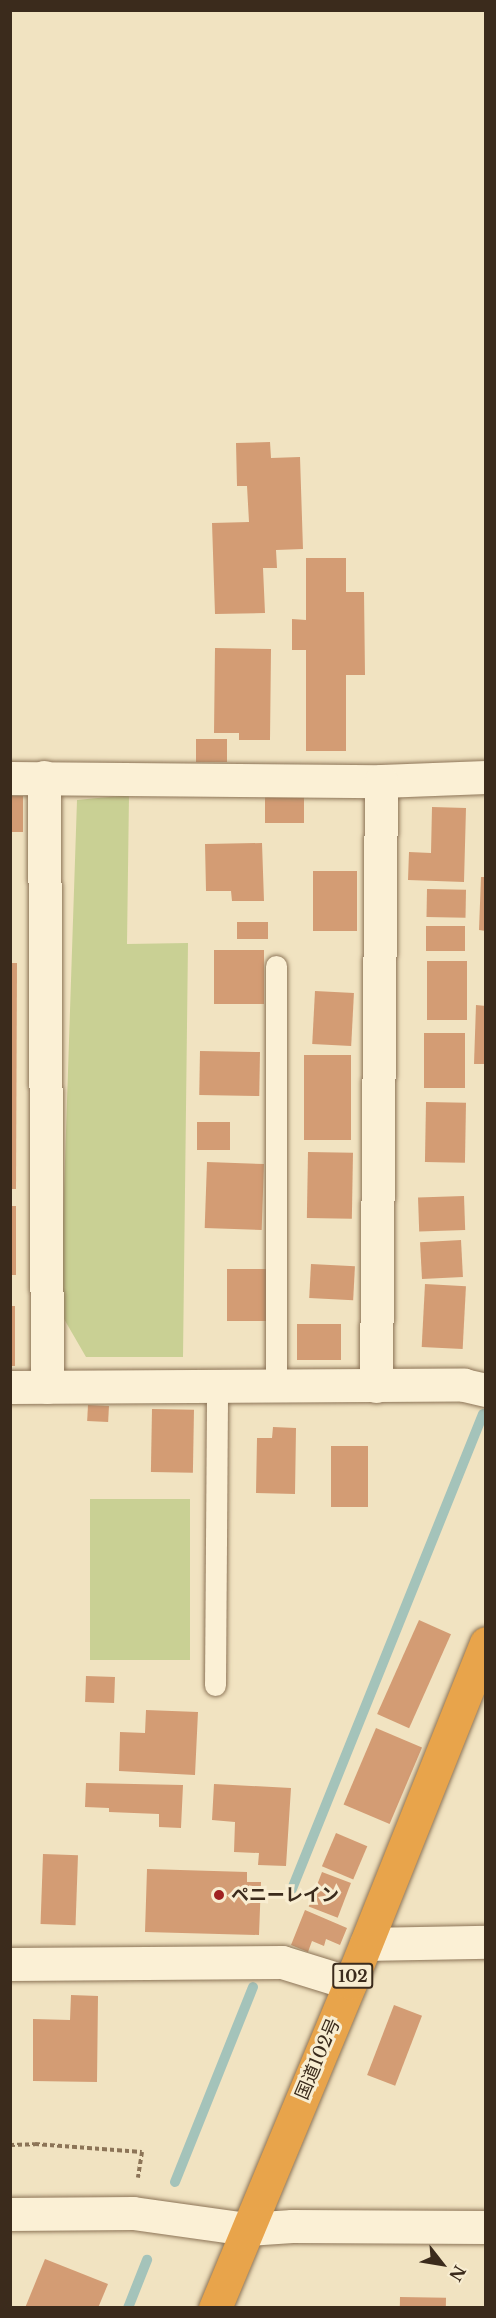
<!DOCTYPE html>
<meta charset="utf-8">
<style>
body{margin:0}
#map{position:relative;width:496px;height:2318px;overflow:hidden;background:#f1e3c1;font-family:"Libre Baskerville","Noto Sans JP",serif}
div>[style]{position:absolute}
.green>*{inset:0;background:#c9d094;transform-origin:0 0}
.stream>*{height:10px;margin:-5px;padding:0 5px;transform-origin:5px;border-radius:5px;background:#a4c3ba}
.building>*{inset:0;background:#d39c74;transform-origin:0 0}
.path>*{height:4px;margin-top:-2px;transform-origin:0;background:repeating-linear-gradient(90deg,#8c7457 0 4.5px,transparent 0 7.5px)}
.roads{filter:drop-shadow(0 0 2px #8c7457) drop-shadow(0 0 2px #8c7457)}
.lane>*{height:21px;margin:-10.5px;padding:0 10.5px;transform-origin:10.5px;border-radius:10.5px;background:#fbf0d5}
.street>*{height:33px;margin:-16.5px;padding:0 16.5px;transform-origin:16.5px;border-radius:16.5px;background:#fbf0d5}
.highway>*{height:33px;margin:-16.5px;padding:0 16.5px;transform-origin:16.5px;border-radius:16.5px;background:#e8a44b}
.dots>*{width:16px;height:16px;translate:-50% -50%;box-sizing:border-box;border:3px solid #f8edd1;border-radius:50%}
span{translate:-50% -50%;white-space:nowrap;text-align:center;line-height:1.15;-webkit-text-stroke:6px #f8edd1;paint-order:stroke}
.shield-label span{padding:2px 4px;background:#f8edd1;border:2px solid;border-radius:4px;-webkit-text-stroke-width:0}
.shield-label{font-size:16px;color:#3b2b1c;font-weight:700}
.poi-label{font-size:18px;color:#3b2b1c;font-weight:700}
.left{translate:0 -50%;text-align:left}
.street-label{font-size:18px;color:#3b2b1c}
.frame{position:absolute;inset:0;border:12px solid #3b2b1c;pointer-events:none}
.north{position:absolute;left:412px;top:2234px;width:60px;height:60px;-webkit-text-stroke:4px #f8edd1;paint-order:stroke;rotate:121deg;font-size:16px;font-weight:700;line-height:24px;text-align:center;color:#3b2b1c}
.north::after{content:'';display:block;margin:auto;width:21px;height:27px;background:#3b2b1c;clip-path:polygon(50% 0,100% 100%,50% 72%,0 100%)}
</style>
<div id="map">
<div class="green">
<div style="clip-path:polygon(129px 795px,127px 944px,188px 943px,183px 1357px,86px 1357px,60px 1312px,77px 800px)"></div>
<div style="left:90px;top:1499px;width:100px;height:161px"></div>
</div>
<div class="stream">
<div style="left:292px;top:1889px;width:512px;rotate:-68.09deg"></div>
<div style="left:175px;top:2182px;width:210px;rotate:-68.2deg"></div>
<div style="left:128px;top:2308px;width:52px;rotate:-68.4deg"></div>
</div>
<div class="building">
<div style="clip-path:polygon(270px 442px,271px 458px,300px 457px,303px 549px,276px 550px,277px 568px,263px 568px,265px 613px,215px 614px,212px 523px,249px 522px,247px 486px,237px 486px,236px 443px)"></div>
<div style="clip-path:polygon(306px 558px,346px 558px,346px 592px,364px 592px,365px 675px,346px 675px,346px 751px,306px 751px,306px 650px,292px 650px,292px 619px,306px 620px)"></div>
<div style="clip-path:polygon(215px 648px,271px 649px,270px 740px,239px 740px,239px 733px,214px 733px)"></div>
<div style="left:227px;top:739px;width:23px;height:31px;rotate:90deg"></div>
<div style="left:304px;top:792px;width:31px;height:39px;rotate:90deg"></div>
<div style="left:10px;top:796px;width:13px;height:36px"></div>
<div style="clip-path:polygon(432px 807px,466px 808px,464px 882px,408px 880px,409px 852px,431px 853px)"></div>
<div style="clip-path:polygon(262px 843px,264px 901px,232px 901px,231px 891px,206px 891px,205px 844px)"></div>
<div style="left:313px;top:871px;width:44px;height:60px"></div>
<div style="clip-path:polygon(481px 877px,486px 877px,486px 931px,479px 930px)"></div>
<div style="left:427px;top:889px;width:39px;height:28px;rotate:1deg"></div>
<div style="left:237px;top:922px;width:31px;height:17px"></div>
<div style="left:426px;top:926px;width:39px;height:25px"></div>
<div style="left:214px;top:950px;width:50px;height:54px"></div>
<div style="left:427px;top:961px;width:40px;height:59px"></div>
<div style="clip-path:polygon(10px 963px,17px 963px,16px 1189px,10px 1189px)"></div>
<div style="left:315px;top:991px;width:39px;height:53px;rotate:3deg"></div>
<div style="clip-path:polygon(476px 1005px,486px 1006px,486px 1064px,474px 1064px)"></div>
<div style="left:424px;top:1033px;width:41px;height:55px"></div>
<div style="left:200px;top:1051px;width:60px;height:44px;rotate:1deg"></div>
<div style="left:304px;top:1055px;width:47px;height:85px"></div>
<div style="left:426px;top:1102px;width:40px;height:60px;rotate:1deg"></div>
<div style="left:230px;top:1122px;width:28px;height:33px;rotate:90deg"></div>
<div style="left:308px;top:1152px;width:45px;height:66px;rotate:1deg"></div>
<div style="left:207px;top:1162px;width:57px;height:66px;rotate:2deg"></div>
<div style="left:464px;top:1196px;width:34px;height:46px;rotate:88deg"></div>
<div style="left:10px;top:1206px;width:6px;height:69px"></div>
<div style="left:461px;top:1240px;width:37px;height:41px;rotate:87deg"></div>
<div style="left:311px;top:1264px;width:44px;height:34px;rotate:3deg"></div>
<div style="left:227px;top:1269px;width:39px;height:52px"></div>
<div style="left:425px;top:1284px;width:41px;height:63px;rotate:3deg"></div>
<div style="left:10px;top:1306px;width:5px;height:60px"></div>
<div style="left:341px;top:1324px;width:36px;height:44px;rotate:90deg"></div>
<div style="left:88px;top:1405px;width:21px;height:16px;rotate:3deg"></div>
<div style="left:152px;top:1409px;width:42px;height:63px;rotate:1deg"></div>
<div style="clip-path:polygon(273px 1427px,296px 1428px,295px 1494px,256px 1493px,257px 1438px,272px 1438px)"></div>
<div style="left:331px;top:1446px;width:37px;height:61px"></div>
<div style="left:419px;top:1620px;width:35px;height:103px;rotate:24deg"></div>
<div style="left:86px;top:1676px;width:29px;height:26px;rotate:2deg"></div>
<div style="clip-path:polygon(146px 1710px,198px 1712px,195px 1775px,119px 1771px,120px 1732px,145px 1733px)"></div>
<div style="left:376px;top:1728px;width:50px;height:83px;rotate:23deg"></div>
<div style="clip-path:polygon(86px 1783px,183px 1785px,181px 1828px,159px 1827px,159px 1814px,109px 1812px,109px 1808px,85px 1807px)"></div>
<div style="clip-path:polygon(214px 1784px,291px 1788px,286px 1866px,258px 1865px,259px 1853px,234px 1852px,235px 1822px,212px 1820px)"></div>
<div style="left:336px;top:1833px;width:34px;height:36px;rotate:23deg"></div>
<div style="left:43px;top:1854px;width:35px;height:70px;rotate:2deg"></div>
<div style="clip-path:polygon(147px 1869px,247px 1872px,247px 1882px,261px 1882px,259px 1935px,145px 1932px)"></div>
<div style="left:322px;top:1872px;width:31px;height:37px;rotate:21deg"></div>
<div style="clip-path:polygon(305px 1910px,347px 1928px,340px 1945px,326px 1939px,324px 1946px,312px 1941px,308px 1952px,291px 1945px)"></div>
<div style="clip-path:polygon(71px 1995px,98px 1996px,97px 2082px,33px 2081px,33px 2019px,70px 2020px)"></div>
<div style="left:394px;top:2005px;width:30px;height:75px;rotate:21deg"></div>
<div style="clip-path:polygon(45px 2259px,108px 2284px,98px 2308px,25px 2308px)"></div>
<div style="left:400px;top:2297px;width:46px;height:11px;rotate:1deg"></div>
</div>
<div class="path">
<div style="left:10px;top:2145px;width:25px;rotate:-2deg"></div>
<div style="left:35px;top:2144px;width:107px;rotate:4.3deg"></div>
<div style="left:142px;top:2152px;width:26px;rotate:99deg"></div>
</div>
<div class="roads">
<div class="lane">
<div style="left:276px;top:966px;width:420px;rotate:90deg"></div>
<div style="left:215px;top:1685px;width:299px;rotate:-89.6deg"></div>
</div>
<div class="street">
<div style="left:44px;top:777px;width:610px;rotate:89.72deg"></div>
<div style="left:10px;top:778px;width:371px;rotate:0.5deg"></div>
<div style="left:381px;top:781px;width:105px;rotate:-2.2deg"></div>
<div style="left:376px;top:1386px;width:605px;rotate:-89.53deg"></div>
<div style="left:10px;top:1387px;width:454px;rotate:-0.3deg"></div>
<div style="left:464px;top:1385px;width:23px;rotate:13deg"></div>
<div style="left:366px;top:1944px;width:120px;rotate:-1deg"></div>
<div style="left:10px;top:1964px;width:272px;rotate:-0.4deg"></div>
<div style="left:282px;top:1962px;width:71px;rotate:17.2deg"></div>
<div style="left:10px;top:2214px;width:123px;rotate:-0.5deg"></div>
<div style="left:133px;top:2213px;width:115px;rotate:8deg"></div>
<div style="left:247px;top:2229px;width:45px;rotate:-3.8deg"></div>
<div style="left:292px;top:2226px;width:194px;rotate:0.3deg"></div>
</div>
<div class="highway">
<div style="left:215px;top:2308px;width:352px;rotate:-67.4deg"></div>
<div style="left:350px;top:1983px;width:366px;rotate:-68.2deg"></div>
</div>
</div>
<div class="dots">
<div style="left:219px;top:1895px;background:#a02222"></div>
</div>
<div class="shield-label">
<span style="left:353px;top:1976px">102</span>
</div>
<div class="poi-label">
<span class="left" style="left:231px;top:1895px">ペニーレイン</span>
</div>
<div class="street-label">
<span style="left:318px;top:2059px;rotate:-67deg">国道102号</span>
</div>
<div class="frame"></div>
<div class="north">N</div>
</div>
